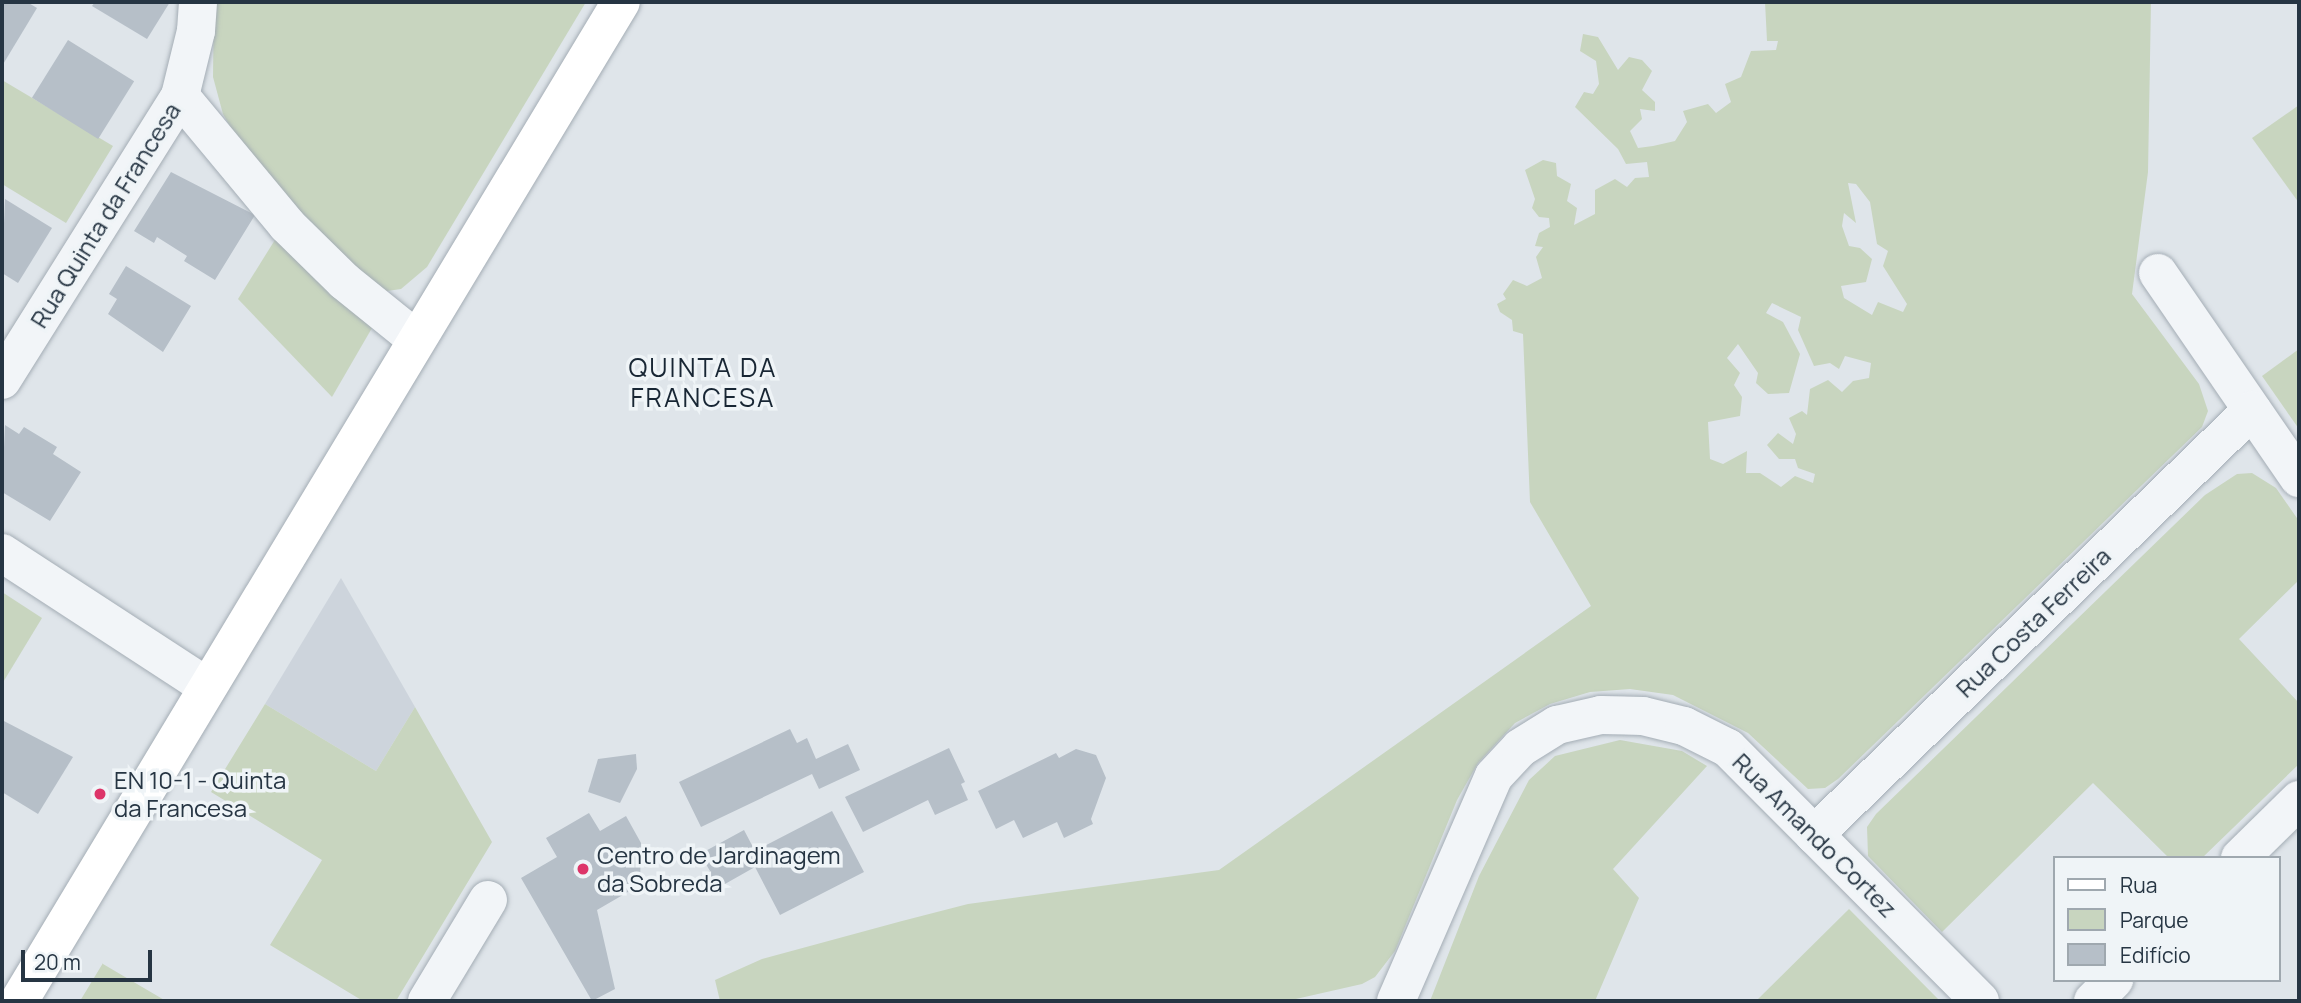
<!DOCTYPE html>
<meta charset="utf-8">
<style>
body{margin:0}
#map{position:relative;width:2301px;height:1003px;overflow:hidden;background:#dfe5ea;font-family:Manrope,sans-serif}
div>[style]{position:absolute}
.built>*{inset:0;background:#cdd4dc}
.green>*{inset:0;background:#c8d5bf}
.building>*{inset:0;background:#b6bfc8;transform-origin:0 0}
.roads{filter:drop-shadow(0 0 2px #a4adb5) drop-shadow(0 0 2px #a4adb5)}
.minor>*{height:38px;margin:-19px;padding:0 19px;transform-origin:19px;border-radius:19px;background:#f2f5f8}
.primary>*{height:38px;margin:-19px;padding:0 19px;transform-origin:19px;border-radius:19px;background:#fff}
.dots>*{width:19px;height:19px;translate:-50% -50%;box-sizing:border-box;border:4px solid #eff4f7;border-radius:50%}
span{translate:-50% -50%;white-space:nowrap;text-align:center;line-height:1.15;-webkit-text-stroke:7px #eff4f7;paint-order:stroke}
.street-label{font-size:24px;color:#263543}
.poi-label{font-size:24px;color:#263543}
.left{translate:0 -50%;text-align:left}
.neighbourhood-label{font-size:26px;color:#182634;letter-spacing:2px}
.frame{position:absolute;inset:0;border:4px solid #263543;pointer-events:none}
.legend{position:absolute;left:2053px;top:856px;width:228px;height:126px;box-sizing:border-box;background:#eff4f7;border:2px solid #9fa8af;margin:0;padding:9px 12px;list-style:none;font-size:21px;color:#263543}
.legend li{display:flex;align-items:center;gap:14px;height:35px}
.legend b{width:35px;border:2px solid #9fa8af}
.scale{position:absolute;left:21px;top:950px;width:131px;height:32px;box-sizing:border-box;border:4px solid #263543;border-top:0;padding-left:9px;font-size:21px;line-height:24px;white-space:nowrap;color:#263543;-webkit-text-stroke:5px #eff4f7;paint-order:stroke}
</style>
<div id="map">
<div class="built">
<div style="clip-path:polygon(341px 578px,415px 707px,376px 771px,265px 704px)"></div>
</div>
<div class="green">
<div style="clip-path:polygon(214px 2px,586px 2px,427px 267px,401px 289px,387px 291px,354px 273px,241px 146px,223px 114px,213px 77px)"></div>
<div style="clip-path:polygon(evenodd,1765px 2px,2151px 2px,2148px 172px,2132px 294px,2199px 384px,2208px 411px,2202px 427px,1838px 779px,1825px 788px,1808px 789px,1748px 733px,1673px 695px,1630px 689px,1590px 692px,1550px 704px,1515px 723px,1478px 763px,1457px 800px,1395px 951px,1375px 977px,1362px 984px,1287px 1001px,720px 1001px,715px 980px,762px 959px,902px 921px,968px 904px,1219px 870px,1591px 606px,1530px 502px,1523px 334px,1513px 331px,1512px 320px,1500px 312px,1497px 304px,1506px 299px,1503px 294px,1513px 280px,1527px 286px,1542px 278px,1536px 257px,1543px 247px,1535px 246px,1539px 233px,1550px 227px,1549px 218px,1539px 217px,1532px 208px,1535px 199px,1525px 170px,1543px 160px,1556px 163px,1557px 176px,1571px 184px,1567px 201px,1577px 208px,1574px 225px,1595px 214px,1595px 190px,1615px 179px,1627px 187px,1635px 178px,1649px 177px,1647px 162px,1626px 164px,1618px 149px,1575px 107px,1584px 92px,1593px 94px,1599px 84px,1596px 61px,1580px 51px,1583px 34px,1598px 37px,1618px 70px,1629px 57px,1642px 60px,1652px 71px,1642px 90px,1655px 102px,1655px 111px,1640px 109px,1642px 119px,1630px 131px,1638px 148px,1653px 146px,1675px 141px,1687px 122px,1683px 111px,1708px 104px,1716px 113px,1731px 102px,1725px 84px,1741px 77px,1751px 51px,1776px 50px,1778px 41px,1767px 41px,1765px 2px,1848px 183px,1856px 184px,1870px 202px,1877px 244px,1888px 251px,1883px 266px,1907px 304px,1903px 312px,1878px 302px,1872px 315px,1844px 298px,1841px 286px,1866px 282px,1872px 259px,1860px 248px,1849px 246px,1842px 226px,1844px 213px,1856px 223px,1848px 183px,1765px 2px,1772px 303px,1801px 317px,1798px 330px,1814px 366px,1830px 363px,1839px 369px,1845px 356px,1871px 363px,1869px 378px,1853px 381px,1842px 392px,1828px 380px,1810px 389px,1807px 415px,1802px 411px,1789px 418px,1796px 434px,1793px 444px,1778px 433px,1767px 445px,1779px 459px,1795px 459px,1798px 468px,1815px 474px,1813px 483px,1795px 476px,1781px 487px,1760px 473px,1746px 473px,1747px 451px,1723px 464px,1710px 459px,1708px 422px,1740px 416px,1742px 397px,1734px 385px,1740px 373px,1727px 358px,1738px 344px,1758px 373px,1756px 383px,1768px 394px,1789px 393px,1800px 354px,1783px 322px,1766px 313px,1772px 303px)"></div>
<div style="clip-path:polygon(2px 80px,113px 146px,66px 223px,2px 184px)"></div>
<div style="clip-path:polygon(2299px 105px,2299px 203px,2252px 138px)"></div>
<div style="clip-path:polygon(278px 235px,372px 328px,332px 397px,238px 299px)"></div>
<div style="clip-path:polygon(2299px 349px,2299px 429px,2262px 376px)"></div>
<div style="clip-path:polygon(2252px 473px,2276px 488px,2299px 521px,2299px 580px,2239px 639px,2299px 703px,2299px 764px,2202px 858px,2169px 858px,2093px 783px,1942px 932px,1868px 856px,1867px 827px,1876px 814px,2205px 495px,2237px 474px)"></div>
<div style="clip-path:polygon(2px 592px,42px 618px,2px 684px)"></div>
<div style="clip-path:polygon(265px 704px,376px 771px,415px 707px,492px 842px,396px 1001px,363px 1001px,270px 945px,322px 860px,211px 792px)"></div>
<div style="clip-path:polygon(1620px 740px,1682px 751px,1707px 766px,1613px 869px,1639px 898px,1595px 1001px,1430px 1001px,1479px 876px,1529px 780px,1555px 756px)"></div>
<div style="clip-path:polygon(1849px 909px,1940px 1001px,1756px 1001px)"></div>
<div style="clip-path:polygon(103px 963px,103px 964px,166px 1001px,80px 1001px)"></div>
</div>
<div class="building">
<div style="clip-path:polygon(2px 2px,27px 2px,37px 8px,2px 66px)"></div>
<div style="clip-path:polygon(95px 2px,170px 2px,147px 39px,92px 6px)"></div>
<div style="left:68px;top:40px;width:78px;height:68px;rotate:32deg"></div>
<div style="clip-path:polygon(171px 172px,255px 215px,215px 280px,184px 261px,187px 256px,157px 237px,154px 243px,134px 231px)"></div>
<div style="clip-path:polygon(5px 199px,52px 228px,18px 283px,2px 273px)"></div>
<div style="clip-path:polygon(126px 266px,191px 306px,163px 352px,108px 314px,117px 299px,109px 294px)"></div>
<div style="clip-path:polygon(5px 425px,19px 434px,24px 427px,57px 447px,53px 454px,81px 472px,50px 521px,2px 492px)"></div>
<div style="clip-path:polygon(2px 720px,73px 757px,38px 814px,2px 792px)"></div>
<div style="clip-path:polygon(790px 729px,797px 743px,807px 738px,816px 759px,848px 744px,860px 770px,819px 789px,812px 774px,701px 827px,679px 782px)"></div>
<div style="clip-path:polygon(949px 748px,965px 782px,961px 784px,968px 800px,935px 815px,928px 800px,863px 832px,845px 797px)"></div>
<div style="clip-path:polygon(1076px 749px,1096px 755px,1106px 778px,1091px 819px,1093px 824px,1064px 838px,1057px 822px,1023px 838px,1014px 820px,996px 829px,978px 791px,1056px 753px,1059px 758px)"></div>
<div style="clip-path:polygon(636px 754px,637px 769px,620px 803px,588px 792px,598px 759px)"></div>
<div style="clip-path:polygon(832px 811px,864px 872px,780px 915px,755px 867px,709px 893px,700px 876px,710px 871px,700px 854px,744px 830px,755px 851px)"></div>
<div style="clip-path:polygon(589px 813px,600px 831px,626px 816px,641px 843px,640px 885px,597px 910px,615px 989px,592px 1001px,521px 878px,557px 857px,546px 838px)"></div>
</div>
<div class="roads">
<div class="minor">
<div style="left:180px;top:96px;width:168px;rotate:50.3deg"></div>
<div style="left:287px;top:225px;width:80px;rotate:44.5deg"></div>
<div style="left:344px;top:281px;width:92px;rotate:38.9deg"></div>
<div style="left:2158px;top:273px;width:249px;rotate:55.5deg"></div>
<div style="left:2px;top:380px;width:335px;rotate:-57.9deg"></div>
<div style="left:180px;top:96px;width:67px;rotate:-76.2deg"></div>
<div style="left:196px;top:31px;width:29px;rotate:-86deg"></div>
<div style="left:2px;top:553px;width:244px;rotate:33.1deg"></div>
<div style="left:1814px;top:835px;width:610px;rotate:-44.14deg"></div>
<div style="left:2240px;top:858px;width:83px;rotate:-44.5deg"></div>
<div style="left:427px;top:1001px;width:118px;rotate:-58.9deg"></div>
<div style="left:1396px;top:1001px;width:245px;rotate:-66.5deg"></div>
<div style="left:1494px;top:776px;width:38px;rotate:-47deg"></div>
<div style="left:1520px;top:748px;width:44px;rotate:-31.9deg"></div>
<div style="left:1557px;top:725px;width:45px;rotate:-12.8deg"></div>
<div style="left:1601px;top:715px;width:42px;rotate:1.4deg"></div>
<div style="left:1643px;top:716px;width:42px;rotate:13.7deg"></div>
<div style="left:1684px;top:726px;width:49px;rotate:26.6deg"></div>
<div style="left:1728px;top:748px;width:357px;rotate:45.1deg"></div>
<div style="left:2093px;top:1001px;width:30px;rotate:-45deg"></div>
</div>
<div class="primary">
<div style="left:19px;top:1001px;width:1166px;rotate:-58.93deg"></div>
</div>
</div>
<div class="dots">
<div style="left:100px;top:794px;background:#dd3569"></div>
<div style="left:583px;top:869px;background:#dd3569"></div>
</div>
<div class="street-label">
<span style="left:105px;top:215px;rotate:-58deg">Rua Quinta da Francesa</span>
<span style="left:2033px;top:622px;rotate:-44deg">Rua Costa Ferreira</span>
<span style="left:1815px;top:835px;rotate:45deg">Rua Amando Cortez</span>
</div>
<div class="poi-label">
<span class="left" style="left:114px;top:794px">EN 10-1 - Quinta<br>da Francesa</span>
<span class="left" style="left:597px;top:869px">Centro de Jardinagem<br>da Sobreda</span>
</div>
<div class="neighbourhood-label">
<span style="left:703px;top:383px">QUINTA DA<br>FRANCESA</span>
</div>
<div class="frame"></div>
<ul class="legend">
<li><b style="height:9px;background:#fff"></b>Rua</li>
<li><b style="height:19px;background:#c8d5bf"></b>Parque</li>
<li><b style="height:19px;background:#b6bfc8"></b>Edifício</li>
</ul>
<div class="scale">20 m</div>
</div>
